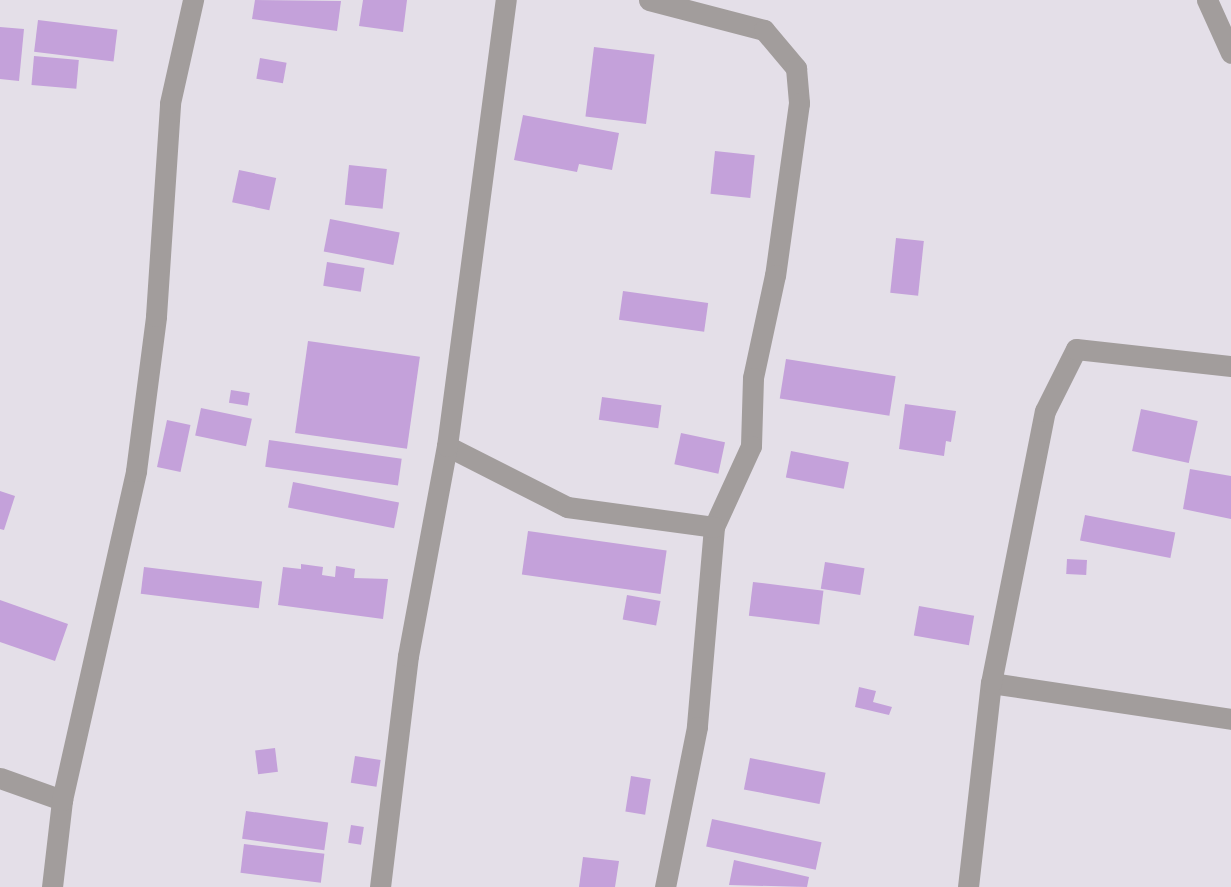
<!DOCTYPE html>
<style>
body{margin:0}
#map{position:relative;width:1231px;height:887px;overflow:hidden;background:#e4dfe8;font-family:Karla,sans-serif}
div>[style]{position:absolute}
.building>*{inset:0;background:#c4a1da;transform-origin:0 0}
.minor>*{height:21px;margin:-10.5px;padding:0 10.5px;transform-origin:10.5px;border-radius:10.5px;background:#a29d9c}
span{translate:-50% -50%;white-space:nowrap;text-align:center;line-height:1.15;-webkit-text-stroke:5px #fff;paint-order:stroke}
</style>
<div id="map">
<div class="building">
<div style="clip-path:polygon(255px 0,341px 1px,337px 31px,252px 19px)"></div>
<div style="clip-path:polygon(363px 0,407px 0,403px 32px,359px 26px)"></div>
<div style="left:38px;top:20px;width:80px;height:32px;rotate:7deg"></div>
<div style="clip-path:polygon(0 27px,24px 29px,19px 81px,0 79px)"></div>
<div style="left:594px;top:47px;width:61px;height:70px;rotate:7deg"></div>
<div style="left:34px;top:56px;width:45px;height:29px;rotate:5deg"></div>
<div style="left:260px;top:58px;width:27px;height:21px;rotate:10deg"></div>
<div style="clip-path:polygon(523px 115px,619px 133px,612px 170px,579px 164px,577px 172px,514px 160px)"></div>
<div style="left:715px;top:151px;width:40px;height:43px;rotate:6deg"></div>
<div style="left:349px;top:165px;width:38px;height:40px;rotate:6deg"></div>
<div style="left:239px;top:170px;width:38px;height:33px;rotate:12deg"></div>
<div style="left:330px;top:219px;width:71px;height:33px;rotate:11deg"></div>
<div style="left:896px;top:238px;width:28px;height:55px;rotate:6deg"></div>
<div style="left:327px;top:262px;width:38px;height:24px;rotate:9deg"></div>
<div style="left:623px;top:291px;width:86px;height:29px;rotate:8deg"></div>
<div style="left:308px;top:341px;width:113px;height:93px;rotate:8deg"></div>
<div style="left:786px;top:359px;width:111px;height:40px;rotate:9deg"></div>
<div style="left:231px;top:390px;width:19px;height:13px;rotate:9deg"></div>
<div style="left:602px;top:397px;width:60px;height:23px;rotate:8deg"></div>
<div style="clip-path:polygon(905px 404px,956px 411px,951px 442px,946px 441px,944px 456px,899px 449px)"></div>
<div style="left:201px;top:408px;width:52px;height:28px;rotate:12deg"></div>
<div style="left:1141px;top:409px;width:58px;height:43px;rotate:12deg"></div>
<div style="left:167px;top:420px;width:24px;height:48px;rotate:12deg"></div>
<div style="left:681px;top:433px;width:45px;height:32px;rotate:12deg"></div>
<div style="left:269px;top:440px;width:134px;height:27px;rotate:8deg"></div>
<div style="left:791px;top:451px;width:59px;height:27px;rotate:11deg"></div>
<div style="clip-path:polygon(1190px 469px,1231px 476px,1231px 519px,1183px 509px)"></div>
<div style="left:293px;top:482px;width:108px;height:26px;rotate:11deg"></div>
<div style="clip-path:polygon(0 491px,15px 496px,4px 530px,0 529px)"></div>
<div style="left:1085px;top:515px;width:92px;height:26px;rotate:11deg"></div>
<div style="left:528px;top:531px;width:140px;height:44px;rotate:8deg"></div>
<div style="left:1067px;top:559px;width:20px;height:15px;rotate:3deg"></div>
<div style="left:825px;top:562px;width:40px;height:27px;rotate:9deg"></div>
<div style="clip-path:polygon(301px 564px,323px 567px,322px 575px,335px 577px,336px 566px,355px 569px,354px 578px,388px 579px,383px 619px,278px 605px,283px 567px,301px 569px)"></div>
<div style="left:144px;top:567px;width:119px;height:27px;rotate:7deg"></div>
<div style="left:753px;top:582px;width:71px;height:34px;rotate:7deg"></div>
<div style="left:627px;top:595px;width:34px;height:25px;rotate:10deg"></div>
<div style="clip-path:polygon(0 600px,68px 624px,55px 661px,0 642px)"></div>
<div style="left:919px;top:606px;width:56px;height:30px;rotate:10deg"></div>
<div style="clip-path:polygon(859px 687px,876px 691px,873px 702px,892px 707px,889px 715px,855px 707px)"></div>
<div style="left:275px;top:748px;width:24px;height:20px;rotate:83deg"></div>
<div style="left:355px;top:756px;width:26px;height:27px;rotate:9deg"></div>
<div style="left:750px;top:758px;width:77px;height:32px;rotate:11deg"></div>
<div style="left:631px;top:776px;width:20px;height:36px;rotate:9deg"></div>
<div style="left:246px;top:811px;width:83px;height:28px;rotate:8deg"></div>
<div style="left:712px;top:819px;width:112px;height:28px;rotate:12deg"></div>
<div style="left:351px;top:825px;width:13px;height:18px;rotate:9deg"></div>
<div style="left:244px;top:844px;width:81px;height:29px;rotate:7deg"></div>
<div style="clip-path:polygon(583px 857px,619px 861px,615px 887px,579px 887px)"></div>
<div style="clip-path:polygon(734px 860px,809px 877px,807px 887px,729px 885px)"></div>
</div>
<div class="minor">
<div style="left:649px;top:0;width:119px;rotate:14.6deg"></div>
<div style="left:764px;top:30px;width:50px;rotate:49.9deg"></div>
<div style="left:796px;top:68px;width:35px;rotate:85deg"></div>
<div style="left:799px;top:103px;width:174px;rotate:97.9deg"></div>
<div style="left:775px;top:275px;width:105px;rotate:102.1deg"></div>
<div style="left:753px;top:378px;width:68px;rotate:91.7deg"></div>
<div style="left:751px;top:446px;width:89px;rotate:114.6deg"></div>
<div style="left:714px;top:527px;width:201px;rotate:94.9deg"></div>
<div style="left:697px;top:727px;width:163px;rotate:101.3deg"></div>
<div style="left:1207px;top:0;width:58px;rotate:65.6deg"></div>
<div style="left:447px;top:446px;width:135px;rotate:26.9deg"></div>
<div style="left:567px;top:507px;width:148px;rotate:7.7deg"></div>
<div style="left:991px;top:683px;width:243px;rotate:8.5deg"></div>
<div style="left:0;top:778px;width:66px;rotate:19.5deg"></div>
<div style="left:52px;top:887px;width:88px;rotate:-83.4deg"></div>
<div style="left:62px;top:800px;width:337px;rotate:-77.3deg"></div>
<div style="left:136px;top:471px;width:156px;rotate:-82.6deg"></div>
<div style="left:156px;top:316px;width:213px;rotate:-86.2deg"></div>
<div style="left:170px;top:103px;width:106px;rotate:-77.4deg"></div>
<div style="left:380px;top:887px;width:233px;rotate:-83.1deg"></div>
<div style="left:408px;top:656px;width:214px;rotate:-79.5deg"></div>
<div style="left:447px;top:446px;width:450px;rotate:-82.5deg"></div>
<div style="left:968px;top:887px;width:205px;rotate:-83.6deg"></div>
<div style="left:991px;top:683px;width:277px;rotate:-78.8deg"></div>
<div style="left:1045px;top:411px;width:69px;rotate:-63.4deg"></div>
<div style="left:1076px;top:349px;width:156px;rotate:6.3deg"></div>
</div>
</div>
